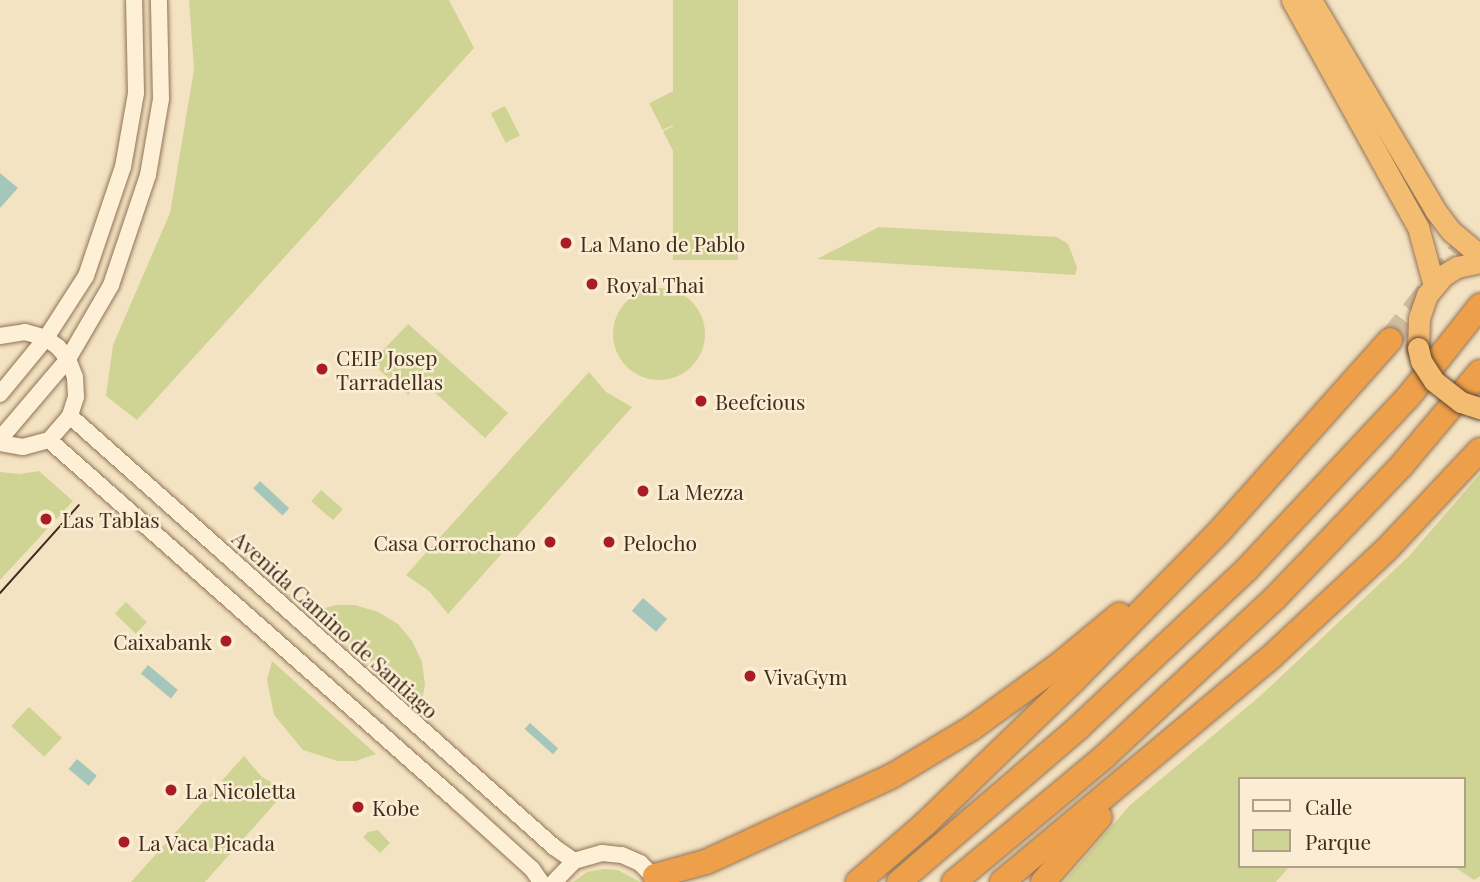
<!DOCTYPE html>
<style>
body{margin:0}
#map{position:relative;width:1480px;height:882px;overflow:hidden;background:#f4e3c2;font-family:"Playfair Display",serif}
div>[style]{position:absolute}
.green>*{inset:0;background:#cfd494;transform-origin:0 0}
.round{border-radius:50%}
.water>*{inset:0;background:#a5c6bb;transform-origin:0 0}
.motorway-tunnel>*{height:24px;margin-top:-12px;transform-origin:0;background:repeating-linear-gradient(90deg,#d0bea1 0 24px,transparent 0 36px)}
.roads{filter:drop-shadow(0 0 2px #917356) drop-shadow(0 0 2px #917356)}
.tertiary>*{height:16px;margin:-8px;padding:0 8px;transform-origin:8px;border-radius:8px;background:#fdf0d7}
.trunk>*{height:21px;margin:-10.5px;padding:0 10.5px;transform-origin:10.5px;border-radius:10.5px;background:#f4bc70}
.motorway>*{height:24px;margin:-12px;padding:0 12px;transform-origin:12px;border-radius:12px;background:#ed9f49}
.tram>*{height:2px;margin:-1px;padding:0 1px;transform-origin:1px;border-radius:1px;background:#3f2c1d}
.bridges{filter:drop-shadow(0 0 2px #5e412b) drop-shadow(0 0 2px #5e412b)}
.trunk-bridge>*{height:21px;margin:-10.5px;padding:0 10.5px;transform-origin:10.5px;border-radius:10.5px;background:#f4bc70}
.dots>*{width:19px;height:19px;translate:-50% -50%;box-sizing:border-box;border:4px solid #faedd3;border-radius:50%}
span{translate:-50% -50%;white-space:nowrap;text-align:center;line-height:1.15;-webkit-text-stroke:5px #faedd3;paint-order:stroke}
.poi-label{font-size:21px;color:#3f2c1d}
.left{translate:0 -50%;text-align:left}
.right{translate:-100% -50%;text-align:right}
.street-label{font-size:21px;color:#3f2c1d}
.legend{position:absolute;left:1238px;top:777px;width:228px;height:91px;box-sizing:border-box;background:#faedd3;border:2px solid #afa08a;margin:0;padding:9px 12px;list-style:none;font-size:21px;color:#3f2c1d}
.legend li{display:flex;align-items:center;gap:14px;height:35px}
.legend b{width:35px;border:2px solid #afa08a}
</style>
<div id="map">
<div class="green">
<div style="clip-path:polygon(189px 0,449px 0,474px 48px,137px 420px,106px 396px,113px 345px,170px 213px,194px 69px)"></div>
<div style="left:673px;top:0;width:65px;height:260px"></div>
<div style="left:691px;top:82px;width:30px;height:47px;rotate:63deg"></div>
<div style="left:505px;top:106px;width:33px;height:16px;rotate:63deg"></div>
<div style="left:705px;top:110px;width:28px;height:47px;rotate:63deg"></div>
<div style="left:701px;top:157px;width:36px;height:23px;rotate:62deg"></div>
<div style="clip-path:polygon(879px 227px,1057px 237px,1068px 244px,1077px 267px,1075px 275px,817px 259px)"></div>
<div class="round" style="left:613px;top:288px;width:92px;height:92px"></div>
<div style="clip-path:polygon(408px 324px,508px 413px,485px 438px,421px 380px,408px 395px,371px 363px)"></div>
<div style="clip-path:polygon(589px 372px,606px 392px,632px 407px,448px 614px,429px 591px,406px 575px)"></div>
<div style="clip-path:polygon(39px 471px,73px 501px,0 580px,0 472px,20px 474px)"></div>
<div style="clip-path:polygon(1480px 474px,1480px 876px,1474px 880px,1453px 866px,1464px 866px,1464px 779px,1240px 779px,1240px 866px,1290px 866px,1276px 882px,1064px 882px,1130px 805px,1259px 697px,1409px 556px)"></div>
<div style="left:321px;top:490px;width:29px;height:15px;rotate:41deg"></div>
<div style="left:126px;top:602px;width:29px;height:16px;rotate:44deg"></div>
<div style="clip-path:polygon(336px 605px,355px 605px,378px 612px,398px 624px,412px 641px,422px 662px,425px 685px,421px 705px,314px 611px)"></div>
<div style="clip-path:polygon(272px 661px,376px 754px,356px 761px,338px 761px,303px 750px,274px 715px,267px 680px)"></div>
<div style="left:29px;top:707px;width:45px;height:26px;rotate:43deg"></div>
<div style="clip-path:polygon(244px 756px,262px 777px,286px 791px,205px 882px,131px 882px)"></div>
<div style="clip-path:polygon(378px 830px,390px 843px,380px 853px,363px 837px,368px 832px)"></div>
<div style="clip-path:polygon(603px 869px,618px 870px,640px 882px,573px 882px,587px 872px)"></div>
</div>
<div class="water">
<div style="clip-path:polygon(0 173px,18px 188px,0 208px)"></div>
<div style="left:260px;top:481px;width:40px;height:10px;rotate:43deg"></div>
<div style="left:643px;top:598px;width:32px;height:17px;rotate:41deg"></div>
<div style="left:148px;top:665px;width:39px;height:11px;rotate:40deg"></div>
<div style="left:530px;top:723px;width:38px;height:8px;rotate:42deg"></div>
<div style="left:77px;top:759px;width:26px;height:13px;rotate:40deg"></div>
</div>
<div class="motorway-tunnel">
<div style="left:1390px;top:340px;width:144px;rotate:-51.5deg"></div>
</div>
<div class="roads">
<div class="tertiary">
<div style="left:0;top:336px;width:25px;rotate:-9deg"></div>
<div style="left:25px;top:332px;width:22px;rotate:16deg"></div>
<div style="left:46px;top:338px;width:15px;rotate:37deg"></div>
<div style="left:58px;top:347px;width:16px;rotate:50deg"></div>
<div style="left:68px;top:359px;width:19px;rotate:69deg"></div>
<div style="left:75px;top:377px;width:20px;rotate:87deg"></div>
<div style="left:76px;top:397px;width:20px;rotate:108deg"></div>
<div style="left:70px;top:416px;width:32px;rotate:131deg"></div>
<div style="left:49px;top:440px;width:27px;rotate:165deg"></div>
<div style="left:23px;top:447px;width:23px;rotate:-170deg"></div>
<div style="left:0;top:394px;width:72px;rotate:-50.6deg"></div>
<div style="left:46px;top:338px;width:74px;rotate:-57.2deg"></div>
<div style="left:86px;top:276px;width:115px;rotate:-71.3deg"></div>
<div style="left:123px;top:167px;width:75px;rotate:-80deg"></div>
<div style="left:136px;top:93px;width:93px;rotate:-91.2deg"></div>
<div style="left:70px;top:416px;width:648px;rotate:41.68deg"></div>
<div style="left:554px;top:847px;width:24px;rotate:35deg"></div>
<div style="left:0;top:439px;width:105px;rotate:-49.6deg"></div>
<div style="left:68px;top:359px;width:86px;rotate:-59.8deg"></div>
<div style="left:111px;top:285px;width:116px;rotate:-71.4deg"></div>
<div style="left:148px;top:175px;width:77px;rotate:-80.3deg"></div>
<div style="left:161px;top:99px;width:99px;rotate:-91.2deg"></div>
<div style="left:49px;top:440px;width:546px;rotate:41.51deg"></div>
<div style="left:458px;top:802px;width:100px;rotate:42.2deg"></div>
<div style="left:532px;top:869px;width:16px;rotate:55deg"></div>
<div style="left:554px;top:882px;width:29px;rotate:-46deg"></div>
<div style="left:574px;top:861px;width:29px;rotate:-16deg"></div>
<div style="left:602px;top:853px;width:20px;rotate:6deg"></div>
<div style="left:622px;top:855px;width:20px;rotate:24deg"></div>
<div style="left:640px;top:863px;width:27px;rotate:45deg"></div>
</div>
<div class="trunk">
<div style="left:1292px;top:0;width:260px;rotate:61deg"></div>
<div style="left:1418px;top:227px;width:61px;rotate:74.8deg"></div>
<div style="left:1311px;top:0;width:244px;rotate:59.4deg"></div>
<div style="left:1435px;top:210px;width:26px;rotate:53deg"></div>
<div style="left:1451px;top:231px;width:38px;rotate:40deg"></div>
<div style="left:1418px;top:348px;width:30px;rotate:-88deg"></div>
<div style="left:1419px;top:318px;width:24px;rotate:-71deg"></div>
<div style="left:1427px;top:295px;width:26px;rotate:-50deg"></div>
<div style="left:1444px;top:275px;width:15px;rotate:-32deg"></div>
<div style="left:1457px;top:267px;width:24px;rotate:-12deg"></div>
</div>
<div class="motorway">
<div style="left:655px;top:876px;width:53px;rotate:-15.4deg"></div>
<div style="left:706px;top:862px;width:205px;rotate:-24.8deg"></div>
<div style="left:892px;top:776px;width:93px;rotate:-31deg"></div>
<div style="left:972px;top:728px;width:109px;rotate:-36deg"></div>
<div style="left:1060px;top:664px;width:77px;rotate:-39.7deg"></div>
<div style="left:858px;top:882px;width:90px;rotate:-40.9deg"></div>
<div style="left:926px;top:823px;width:206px;rotate:-44deg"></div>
<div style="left:1074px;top:680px;width:207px;rotate:-45.6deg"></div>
<div style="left:1219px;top:532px;width:257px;rotate:-48.3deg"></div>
<div style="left:899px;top:882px;width:238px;rotate:-40.7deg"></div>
<div style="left:1079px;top:727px;width:231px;rotate:-43.2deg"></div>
<div style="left:1247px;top:569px;width:237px;rotate:-46.9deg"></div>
<div style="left:1409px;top:396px;width:115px;rotate:-51.7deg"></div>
<div style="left:954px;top:882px;width:197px;rotate:-39.8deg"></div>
<div style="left:1105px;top:756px;width:232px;rotate:-42.9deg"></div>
<div style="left:1275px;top:598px;width:184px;rotate:-46.3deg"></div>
<div style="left:1402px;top:465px;width:121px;rotate:-50deg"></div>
<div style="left:1002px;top:882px;width:348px;rotate:-39.9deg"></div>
<div style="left:1269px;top:659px;width:160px;rotate:-43deg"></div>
<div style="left:1386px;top:550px;width:137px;rotate:-46.8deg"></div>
<div style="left:1043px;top:882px;width:86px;rotate:-48.8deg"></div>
</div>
</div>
<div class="tram">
<div style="left:0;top:593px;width:118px;rotate:-48.1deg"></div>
</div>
<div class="bridges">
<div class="trunk-bridge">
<div style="left:1418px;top:348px;width:13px;rotate:77deg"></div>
<div style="left:1421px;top:361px;width:24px;rotate:57deg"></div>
<div style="left:1434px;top:381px;width:34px;rotate:38deg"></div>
<div style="left:1461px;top:402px;width:20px;rotate:18deg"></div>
</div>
</div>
<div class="dots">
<div style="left:566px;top:243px;background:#a81e24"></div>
<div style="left:592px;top:284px;background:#a81e24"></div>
<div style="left:322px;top:369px;background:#a81e24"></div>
<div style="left:701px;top:401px;background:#a81e24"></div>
<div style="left:643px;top:491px;background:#a81e24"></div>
<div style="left:46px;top:519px;background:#a81e24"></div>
<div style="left:550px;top:542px;background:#a81e24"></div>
<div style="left:609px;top:542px;background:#a81e24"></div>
<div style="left:226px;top:641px;background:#a81e24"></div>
<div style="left:750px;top:676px;background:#a81e24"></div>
<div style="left:171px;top:790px;background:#a81e24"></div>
<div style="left:358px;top:807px;background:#a81e24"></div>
<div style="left:124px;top:842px;background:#a81e24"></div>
</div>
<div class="poi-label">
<span class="left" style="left:580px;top:243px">La Mano de Pablo</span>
<span class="left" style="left:606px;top:284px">Royal Thai</span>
<span class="left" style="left:336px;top:369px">CEIP Josep<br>Tarradellas</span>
<span class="left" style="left:715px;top:401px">Beefcious</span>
<span class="left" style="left:657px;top:491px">La Mezza</span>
<span class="left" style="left:62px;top:519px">Las Tablas</span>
<span class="right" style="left:536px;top:542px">Casa Corrochano</span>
<span class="left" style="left:623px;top:542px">Pelocho</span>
<span class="right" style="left:212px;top:641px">Caixabank</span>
<span class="left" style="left:764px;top:676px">VivaGym</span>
<span class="left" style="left:185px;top:790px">La Nicoletta</span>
<span class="left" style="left:372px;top:807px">Kobe</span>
<span class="left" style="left:138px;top:842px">La Vaca Picada</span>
</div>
<div class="street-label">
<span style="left:336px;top:624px;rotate:42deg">Avenida Camino de Santiago</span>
</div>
<ul class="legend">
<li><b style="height:9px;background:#fdf0d7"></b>Calle</li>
<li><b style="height:19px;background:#cfd494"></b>Parque</li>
</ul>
</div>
